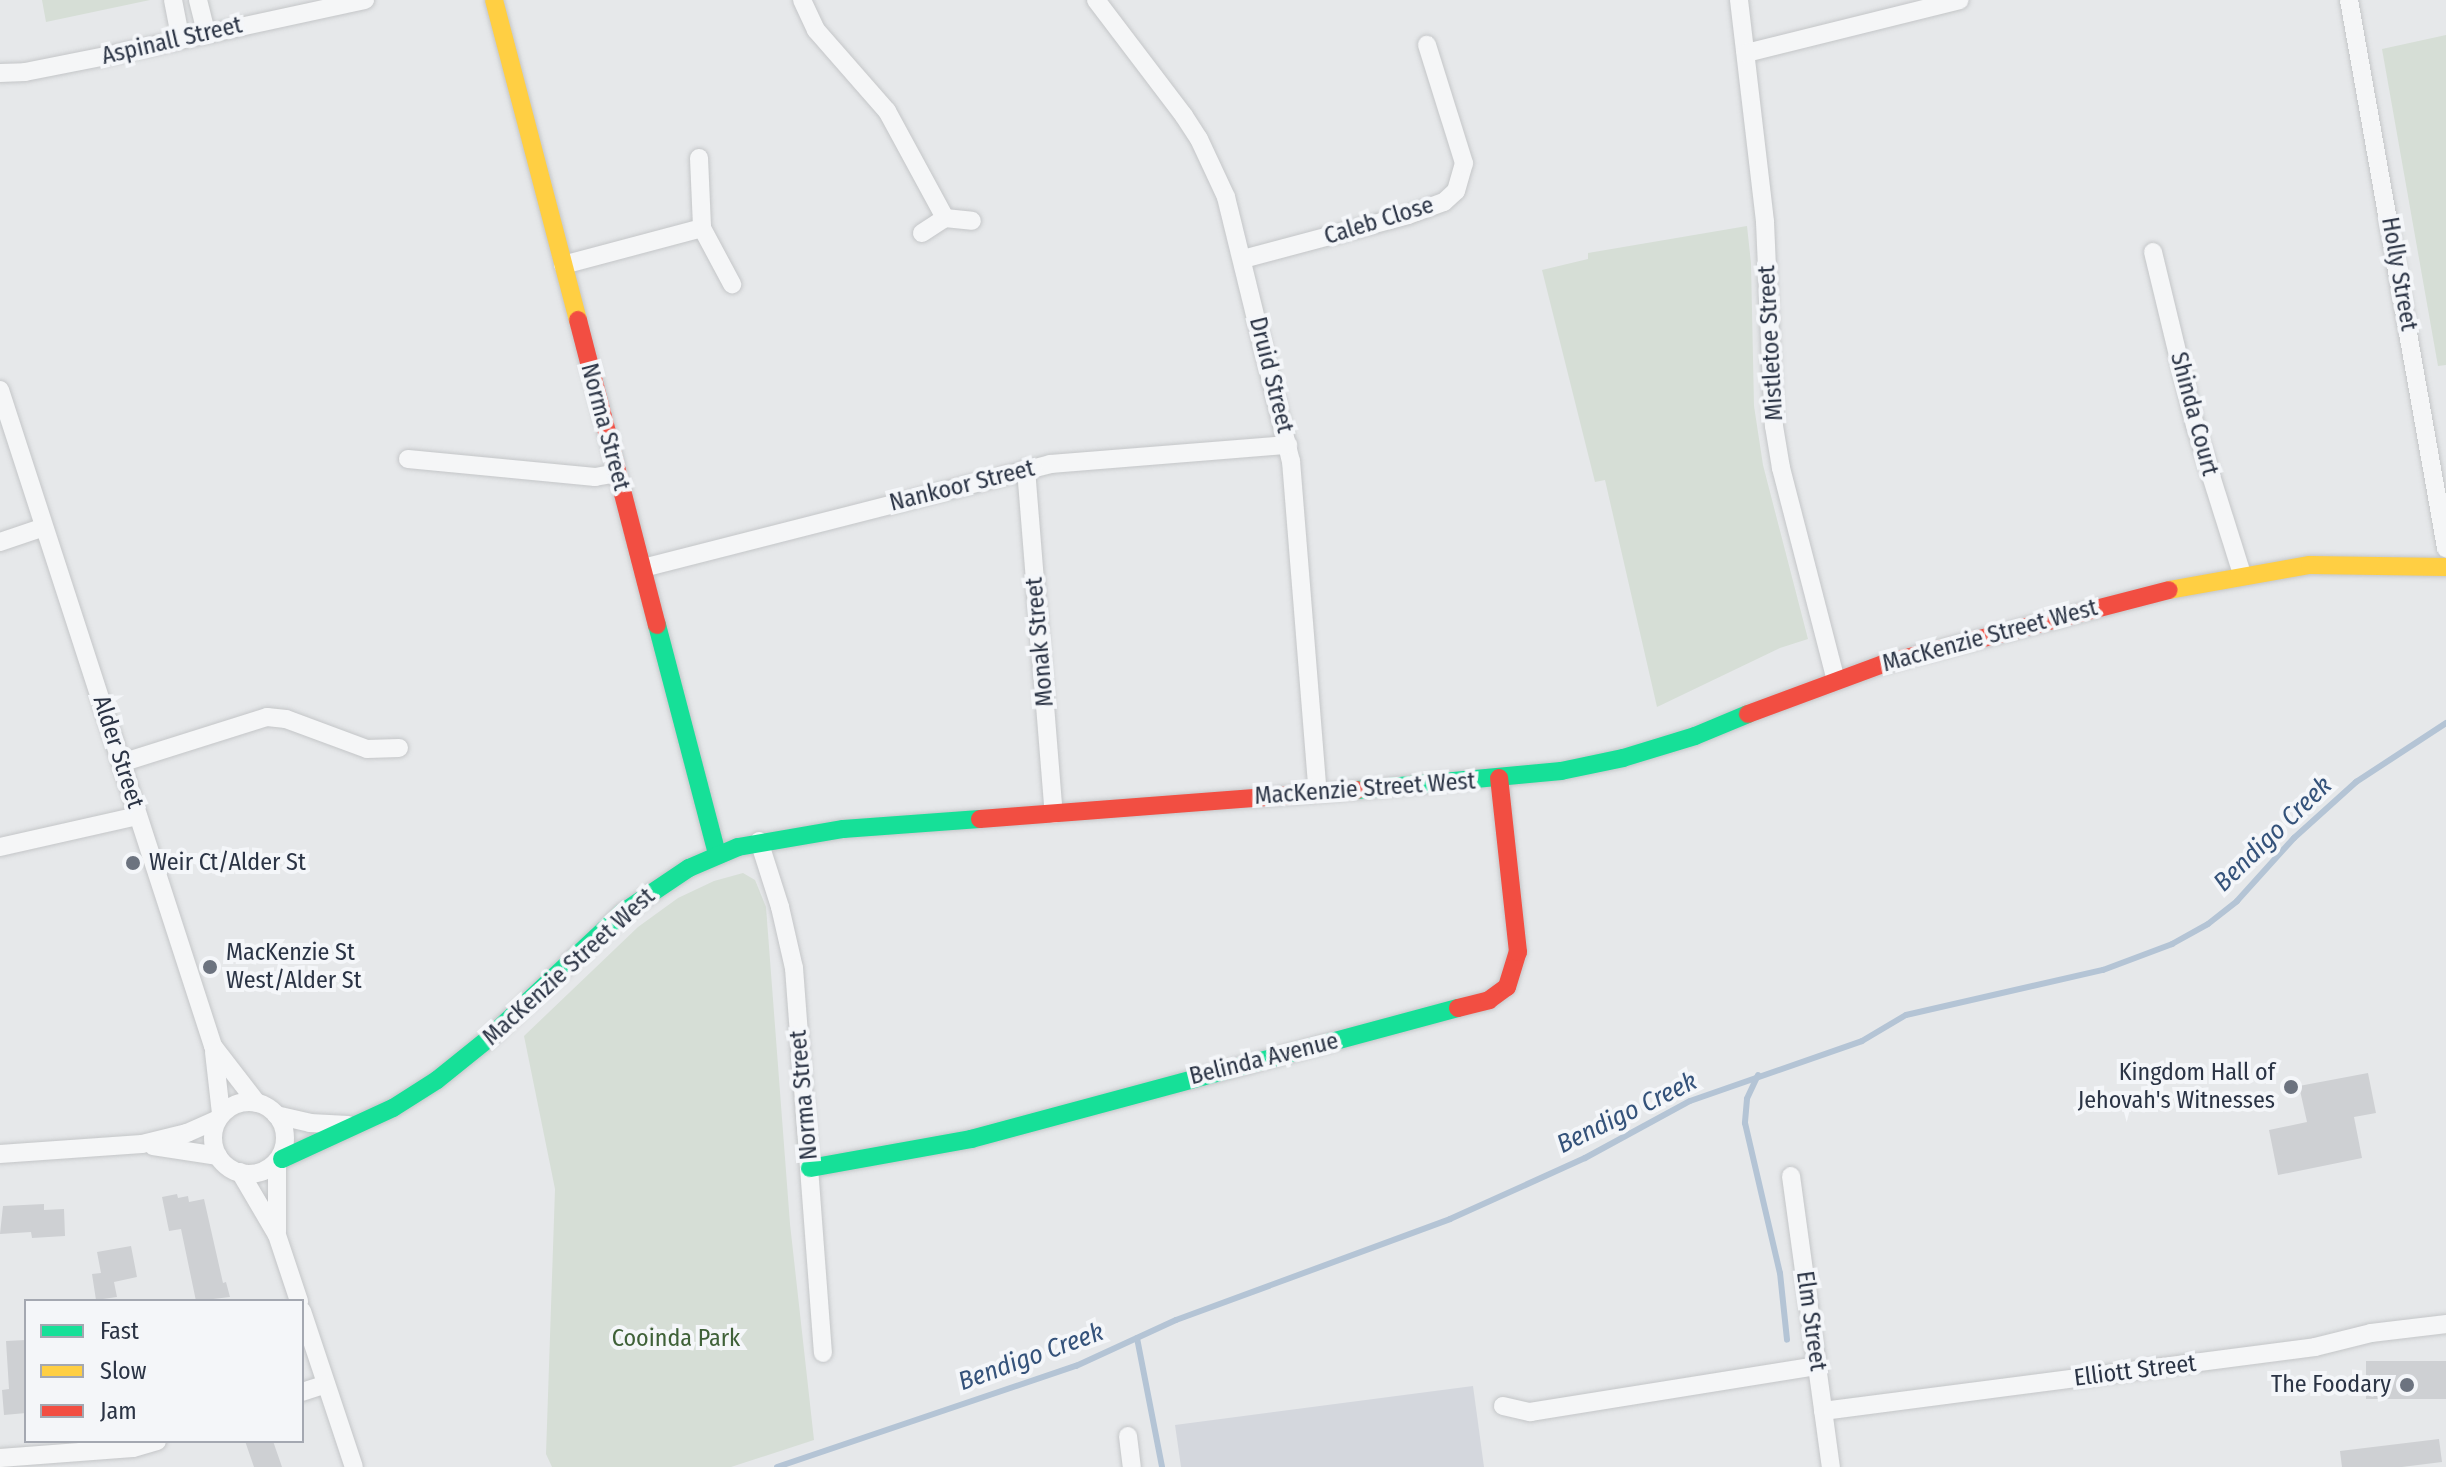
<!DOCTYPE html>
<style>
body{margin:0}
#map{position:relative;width:2446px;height:1467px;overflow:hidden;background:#e6e8ea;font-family:"Fira Sans Condensed",sans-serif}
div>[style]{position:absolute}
.built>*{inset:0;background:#d4d7dd}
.green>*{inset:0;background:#d6ded6}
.stream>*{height:6px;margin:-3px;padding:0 3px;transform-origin:3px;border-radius:3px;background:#b4c4d5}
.building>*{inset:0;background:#ced0d3;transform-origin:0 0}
.roads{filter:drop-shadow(0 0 2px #c4c6c8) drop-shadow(0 0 2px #c4c6c8)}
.street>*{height:18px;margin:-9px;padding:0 9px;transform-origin:9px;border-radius:9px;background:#f5f6f7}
.street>.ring{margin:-9px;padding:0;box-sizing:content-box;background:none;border:18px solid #f5f6f7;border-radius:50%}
.fast>*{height:18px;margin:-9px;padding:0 9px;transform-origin:9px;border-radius:9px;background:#16e098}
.slow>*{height:18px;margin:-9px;padding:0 9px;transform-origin:9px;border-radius:9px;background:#ffcf43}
.jam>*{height:18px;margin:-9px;padding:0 9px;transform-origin:9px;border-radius:9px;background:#f24e42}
.dots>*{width:22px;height:22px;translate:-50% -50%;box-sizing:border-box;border:4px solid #f4f6f9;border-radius:50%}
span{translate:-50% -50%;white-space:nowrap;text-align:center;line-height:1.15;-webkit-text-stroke:8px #f4f6f9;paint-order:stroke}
.street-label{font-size:24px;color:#2b3445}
.poi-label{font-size:24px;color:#2b3445}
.left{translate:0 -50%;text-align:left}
.right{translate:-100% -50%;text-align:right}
.park-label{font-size:24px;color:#3f6138}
.water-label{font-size:26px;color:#34527a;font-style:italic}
.legend{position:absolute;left:24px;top:1299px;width:280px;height:144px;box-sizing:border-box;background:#f4f6f9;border:2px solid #a4a8b1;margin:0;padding:10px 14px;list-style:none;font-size:24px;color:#2b3445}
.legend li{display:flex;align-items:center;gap:16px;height:40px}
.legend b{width:40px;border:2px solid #a4a8b1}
</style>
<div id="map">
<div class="built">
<div style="clip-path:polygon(1473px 1386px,1484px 1467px,1181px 1467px,1175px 1425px)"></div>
</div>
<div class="green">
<div style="clip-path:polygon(42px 0,150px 0,46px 22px)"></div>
<div style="clip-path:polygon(2446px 35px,2446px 365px,2438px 366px,2382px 49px)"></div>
<div style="clip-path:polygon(1747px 226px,1751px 263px,1754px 406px,1763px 465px,1808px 639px,1780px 648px,1657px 707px,1605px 480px,1595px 482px,1542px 270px,1588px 259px,1588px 253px)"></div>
<div style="clip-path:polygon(743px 873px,755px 880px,766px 907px,790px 1224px,814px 1440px,731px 1467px,552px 1467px,546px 1454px,555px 1189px,524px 1036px,638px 927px,678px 898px,714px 881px)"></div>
</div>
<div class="stream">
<div style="left:1758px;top:1075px;width:26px;rotate:115deg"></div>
<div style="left:1747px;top:1099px;width:24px;rotate:95deg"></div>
<div style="left:1745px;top:1123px;width:154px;rotate:76.9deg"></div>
<div style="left:1780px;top:1273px;width:67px;rotate:84deg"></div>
<div style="left:1137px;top:1338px;width:131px;rotate:79deg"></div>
<div style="left:777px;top:1467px;width:316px;rotate:-18.7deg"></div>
<div style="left:1076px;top:1366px;width:110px;rotate:-24.7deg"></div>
<div style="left:1176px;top:1320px;width:292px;rotate:-20.2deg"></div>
<div style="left:1450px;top:1219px;width:148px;rotate:-24.3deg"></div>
<div style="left:1585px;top:1158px;width:119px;rotate:-28.5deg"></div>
<div style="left:1690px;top:1101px;width:182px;rotate:-19.2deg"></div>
<div style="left:1862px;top:1041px;width:51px;rotate:-30.6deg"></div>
<div style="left:1906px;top:1015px;width:202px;rotate:-12.9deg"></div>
<div style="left:2103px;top:970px;width:74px;rotate:-20.6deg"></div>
<div style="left:2172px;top:944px;width:41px;rotate:-29.1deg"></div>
<div style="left:2208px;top:924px;width:37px;rotate:-38deg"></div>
<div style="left:2237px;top:901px;width:85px;rotate:-47.9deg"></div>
<div style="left:2294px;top:838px;width:84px;rotate:-42.1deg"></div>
<div style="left:2356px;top:782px;width:108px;rotate:-33.2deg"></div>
</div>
<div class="building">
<div style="clip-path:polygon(2368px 1073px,2376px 1113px,2354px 1117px,2362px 1158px,2278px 1175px,2269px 1130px,2307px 1122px,2299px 1086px)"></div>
<div style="clip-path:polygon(177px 1194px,178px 1198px,188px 1196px,189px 1202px,204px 1199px,223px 1283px,226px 1282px,230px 1297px,196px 1301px,181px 1229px,169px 1231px,162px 1197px)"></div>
<div style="clip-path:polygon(44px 1204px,44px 1210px,64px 1209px,65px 1236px,32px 1238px,31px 1232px,0 1234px,3px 1206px)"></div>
<div style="clip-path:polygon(131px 1246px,137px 1277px,114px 1282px,117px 1297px,96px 1300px,92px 1274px,101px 1273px,97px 1252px)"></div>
<div style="clip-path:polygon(26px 1340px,26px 1413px,4px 1415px,2px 1390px,9px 1389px,6px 1341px)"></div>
<div style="left:2446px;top:1361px;width:38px;height:80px;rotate:90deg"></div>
<div style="clip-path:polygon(2439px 1439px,2442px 1462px,2402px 1467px,2342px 1467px,2340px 1451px)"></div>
<div style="clip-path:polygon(245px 1441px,273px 1441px,282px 1467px,254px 1467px)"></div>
</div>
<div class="roads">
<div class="street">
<div style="left:173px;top:0;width:38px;rotate:79deg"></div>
<div style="left:198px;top:0;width:33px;rotate:76deg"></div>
<div style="left:802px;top:0;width:33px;rotate:65deg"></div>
<div style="left:816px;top:30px;width:108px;rotate:48.8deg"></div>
<div style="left:887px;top:111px;width:122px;rotate:61.5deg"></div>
<div style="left:1096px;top:0;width:146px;rotate:52.8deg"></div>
<div style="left:1184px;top:116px;width:27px;rotate:57deg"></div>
<div style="left:1199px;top:139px;width:64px;rotate:65deg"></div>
<div style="left:1226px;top:197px;width:272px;rotate:76.2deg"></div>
<div style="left:1291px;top:461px;width:333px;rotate:85.4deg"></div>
<div style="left:1739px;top:0;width:224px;rotate:83.3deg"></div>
<div style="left:1765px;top:222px;width:204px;rotate:87.5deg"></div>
<div style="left:1774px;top:426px;width:43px;rotate:80.5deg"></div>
<div style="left:1781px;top:468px;width:219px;rotate:75.5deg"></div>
<div style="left:2349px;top:0;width:557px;rotate:79.96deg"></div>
<div style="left:1746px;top:53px;width:220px;rotate:-13.9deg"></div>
<div style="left:0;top:73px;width:25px;rotate:-2deg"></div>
<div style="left:25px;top:72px;width:83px;rotate:-11.2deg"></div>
<div style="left:106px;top:56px;width:265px;rotate:-12.2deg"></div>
<div style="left:699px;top:158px;width:70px;rotate:87.5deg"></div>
<div style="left:922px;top:233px;width:27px;rotate:-33deg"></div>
<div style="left:945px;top:218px;width:27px;rotate:6deg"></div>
<div style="left:2153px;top:252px;width:178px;rotate:76.4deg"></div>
<div style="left:2195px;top:425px;width:156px;rotate:72.5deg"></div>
<div style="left:1243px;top:259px;width:171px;rotate:-14.9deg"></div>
<div style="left:1408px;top:215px;width:38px;rotate:-20deg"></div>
<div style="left:1444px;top:202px;width:16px;rotate:-43deg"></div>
<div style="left:1456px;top:191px;width:29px;rotate:-74deg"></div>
<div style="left:1464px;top:163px;width:124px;rotate:-107.4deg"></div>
<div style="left:563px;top:265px;width:144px;rotate:-14.9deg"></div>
<div style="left:702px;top:228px;width:64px;rotate:61.8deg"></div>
<div style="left:0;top:390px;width:690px;rotate:72.01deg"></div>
<div style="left:213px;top:1046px;width:72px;rotate:52.3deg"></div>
<div style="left:408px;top:459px;width:188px;rotate:5.5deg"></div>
<div style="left:595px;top:477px;width:22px;rotate:-10deg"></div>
<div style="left:1026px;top:469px;width:346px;rotate:85.4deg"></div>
<div style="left:0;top:542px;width:46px;rotate:-18.8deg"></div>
<div style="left:643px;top:568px;width:420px;rotate:-14.3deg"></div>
<div style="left:1050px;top:464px;width:239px;rotate:-4.6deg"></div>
<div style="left:121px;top:763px;width:153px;rotate:-17.5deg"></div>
<div style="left:267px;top:717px;width:19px;rotate:6deg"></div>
<div style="left:286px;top:719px;width:86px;rotate:20.3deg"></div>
<div style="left:367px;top:749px;width:32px;rotate:-2deg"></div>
<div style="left:759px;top:841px;width:69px;rotate:72.3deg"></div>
<div style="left:780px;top:907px;width:63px;rotate:77.1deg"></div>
<div style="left:794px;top:968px;width:386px;rotate:85.7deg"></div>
<div style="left:0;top:847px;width:141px;rotate:-12.7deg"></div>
<div style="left:214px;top:1052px;width:61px;rotate:83.5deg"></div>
<div class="ring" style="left:213px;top:1102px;width:54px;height:54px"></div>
<div style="left:276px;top:1115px;width:35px;rotate:13deg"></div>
<div style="left:310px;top:1123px;width:38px;rotate:3deg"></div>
<div style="left:153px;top:1146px;width:66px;rotate:8.7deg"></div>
<div style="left:0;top:1154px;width:142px;rotate:-4deg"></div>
<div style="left:142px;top:1144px;width:46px;rotate:-13.7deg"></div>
<div style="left:187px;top:1133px;width:32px;rotate:-24deg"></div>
<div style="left:277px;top:1164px;width:68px;rotate:90deg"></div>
<div style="left:240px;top:1172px;width:73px;rotate:59.6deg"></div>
<div style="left:277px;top:1235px;width:70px;rotate:71.6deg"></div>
<div style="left:1791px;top:1176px;width:294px;rotate:82.2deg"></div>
<div style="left:302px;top:1311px;width:164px;rotate:71.6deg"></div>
<div style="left:302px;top:1392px;width:25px;rotate:-18deg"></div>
<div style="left:1503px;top:1406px;width:28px;rotate:13deg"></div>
<div style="left:1530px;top:1412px;width:291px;rotate:-9.1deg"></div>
<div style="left:1823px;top:1411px;width:496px;rotate:-7.4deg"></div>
<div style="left:2315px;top:1347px;width:58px;rotate:-14deg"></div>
<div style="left:2371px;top:1333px;width:76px;rotate:-6.8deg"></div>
<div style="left:1128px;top:1436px;width:31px;rotate:83deg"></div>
<div style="left:0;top:1458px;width:133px;rotate:-4.3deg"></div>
<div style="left:133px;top:1448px;width:25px;rotate:-16deg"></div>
</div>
<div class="fast">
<div style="left:657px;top:625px;width:237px;rotate:75.3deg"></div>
<div style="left:1357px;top:790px;width:205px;rotate:-5.3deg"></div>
<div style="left:1561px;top:771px;width:63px;rotate:-11.8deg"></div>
<div style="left:1623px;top:758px;width:75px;rotate:-17deg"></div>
<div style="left:1695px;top:736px;width:57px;rotate:-22.5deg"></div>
<div style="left:282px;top:1159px;width:122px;rotate:-24.7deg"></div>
<div style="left:393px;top:1108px;width:52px;rotate:-32.5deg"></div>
<div style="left:437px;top:1080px;width:65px;rotate:-38.8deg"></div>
<div style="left:488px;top:1039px;width:184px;rotate:-43.2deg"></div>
<div style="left:622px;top:913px;width:81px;rotate:-33.9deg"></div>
<div style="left:689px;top:868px;width:53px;rotate:-23.2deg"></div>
<div style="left:738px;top:847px;width:107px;rotate:-9.7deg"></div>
<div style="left:843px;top:829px;width:137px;rotate:-4.2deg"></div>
<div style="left:810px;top:1168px;width:164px;rotate:-10.2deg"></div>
<div style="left:971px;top:1139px;width:504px;rotate:-15.06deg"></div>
</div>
<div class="slow">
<div style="left:494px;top:0;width:331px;rotate:75.3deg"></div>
<div style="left:2169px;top:590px;width:143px;rotate:-10.1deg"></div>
<div style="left:2310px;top:565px;width:136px;rotate:0.8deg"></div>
</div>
<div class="jam">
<div style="left:578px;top:320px;width:315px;rotate:75.5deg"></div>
<div style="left:1748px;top:714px;width:144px;rotate:-20.3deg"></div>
<div style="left:1883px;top:664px;width:295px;rotate:-14.5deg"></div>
<div style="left:980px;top:819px;width:378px;rotate:-4.4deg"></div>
<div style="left:1458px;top:1008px;width:32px;rotate:-14deg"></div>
<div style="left:1489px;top:1000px;width:22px;rotate:-36deg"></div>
<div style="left:1507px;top:987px;width:37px;rotate:-73deg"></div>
<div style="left:1518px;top:952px;width:175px;rotate:-96.2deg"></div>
</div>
</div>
<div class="dots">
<div style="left:133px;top:863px;background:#6c737f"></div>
<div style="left:210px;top:967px;background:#6c737f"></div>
<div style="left:2291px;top:1087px;background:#6c737f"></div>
<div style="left:2407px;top:1385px;background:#6c737f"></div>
</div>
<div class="street-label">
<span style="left:172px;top:41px;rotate:-13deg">Aspinall Street</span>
<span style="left:1379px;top:221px;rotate:-17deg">Caleb Close</span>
<span style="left:2399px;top:274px;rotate:80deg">Holly Street</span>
<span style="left:1771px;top:343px;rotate:-93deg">Mistletoe Street</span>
<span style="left:1271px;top:375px;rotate:76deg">Druid Street</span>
<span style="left:2194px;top:414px;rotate:75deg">Shinda Court</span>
<span style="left:605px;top:427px;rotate:75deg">Norma Street</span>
<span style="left:962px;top:486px;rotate:-14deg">Nankoor Street</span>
<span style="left:1990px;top:636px;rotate:-15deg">MacKenzie Street West</span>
<span style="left:1040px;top:642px;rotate:-95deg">Monak Street</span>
<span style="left:118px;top:752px;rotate:72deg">Alder Street</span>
<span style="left:1365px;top:789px;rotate:-4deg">MacKenzie Street West</span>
<span style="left:569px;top:967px;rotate:-42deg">MacKenzie Street West</span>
<span style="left:1264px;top:1059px;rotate:-14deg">Belinda Avenue</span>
<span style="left:804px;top:1095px;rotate:-95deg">Norma Street</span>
<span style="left:1811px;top:1321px;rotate:82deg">Elm Street</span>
<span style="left:2135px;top:1371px;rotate:-7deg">Elliott Street</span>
</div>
<div class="poi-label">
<span class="left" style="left:149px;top:863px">Weir Ct/Alder St</span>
<span class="left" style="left:226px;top:967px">MacKenzie St<br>West/Alder St</span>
<span class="right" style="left:2275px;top:1087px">Kingdom Hall of<br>Jehovah's Witnesses</span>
<span class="right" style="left:2391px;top:1385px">The Foodary</span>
</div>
<div class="park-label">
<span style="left:676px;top:1339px">Cooinda Park</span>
</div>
<div class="water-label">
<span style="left:2273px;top:834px;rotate:-44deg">Bendigo Creek</span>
<span style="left:1627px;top:1113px;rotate:-26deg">Bendigo Creek</span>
<span style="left:1031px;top:1357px;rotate:-20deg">Bendigo Creek</span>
</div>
<ul class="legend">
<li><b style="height:10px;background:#16e098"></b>Fast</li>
<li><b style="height:10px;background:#ffcf43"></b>Slow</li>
<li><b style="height:10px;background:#f24e42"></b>Jam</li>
</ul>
</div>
